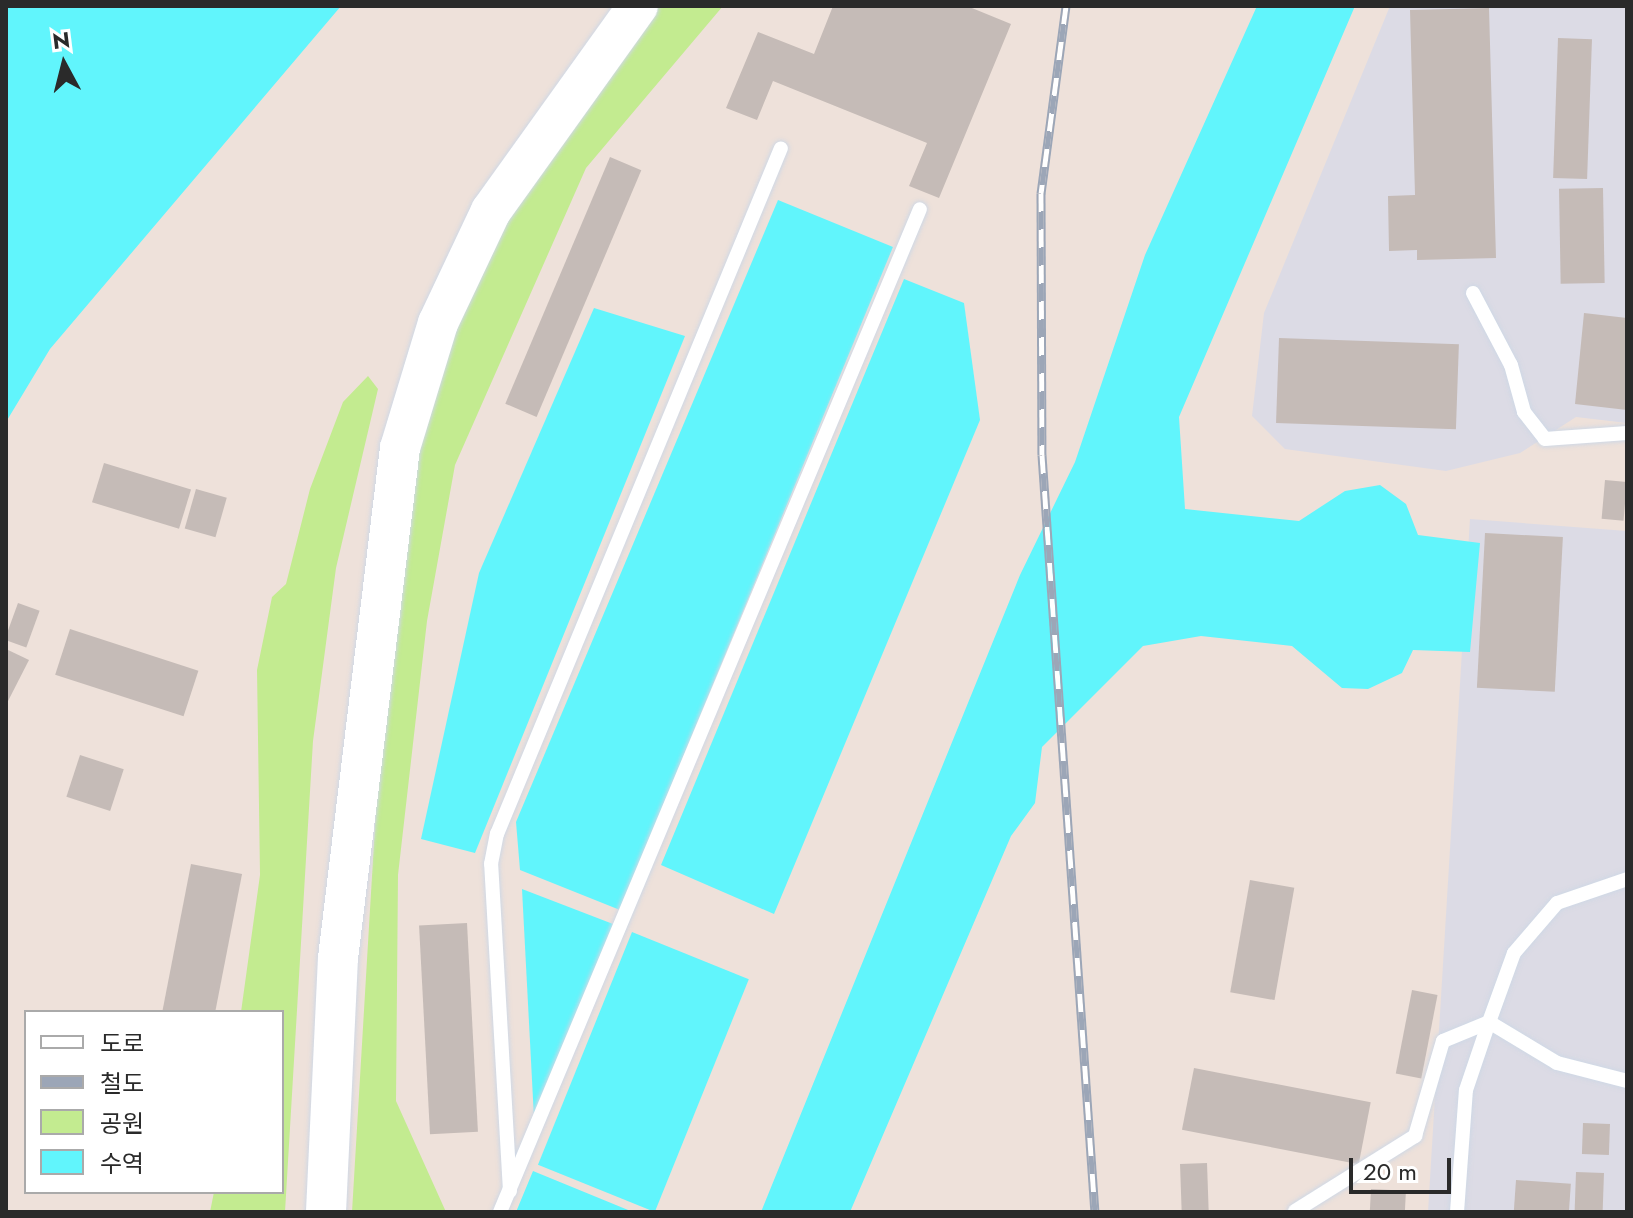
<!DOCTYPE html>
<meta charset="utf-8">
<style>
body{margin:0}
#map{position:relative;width:1633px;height:1218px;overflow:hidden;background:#eee1da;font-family:Jost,"Noto Sans KR",sans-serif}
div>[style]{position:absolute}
.industrial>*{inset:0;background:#dcdbe5}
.green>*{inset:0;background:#c3eb90}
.water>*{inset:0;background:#61f5fc;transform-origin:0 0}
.building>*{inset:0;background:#c5bbb7;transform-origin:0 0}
.roads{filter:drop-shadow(0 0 2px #cfd8e5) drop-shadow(0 0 2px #cfd8e5)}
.lane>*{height:14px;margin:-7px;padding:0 7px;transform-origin:7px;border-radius:7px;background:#fff}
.secondary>*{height:40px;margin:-20px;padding:0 20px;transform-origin:20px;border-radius:20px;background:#fff}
.rail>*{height:9px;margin-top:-4.5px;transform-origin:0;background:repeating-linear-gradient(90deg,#fff 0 18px,#9ca6b7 0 36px);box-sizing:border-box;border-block:2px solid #9ca6b7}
span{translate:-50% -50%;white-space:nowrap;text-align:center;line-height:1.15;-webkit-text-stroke:6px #fff;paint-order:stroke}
.frame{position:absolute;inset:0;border:8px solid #2a2a2a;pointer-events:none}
.legend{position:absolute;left:24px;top:1010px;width:260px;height:184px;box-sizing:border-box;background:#fff;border:2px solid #aaa;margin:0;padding:10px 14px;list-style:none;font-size:24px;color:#2a2a2a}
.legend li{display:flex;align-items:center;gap:16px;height:40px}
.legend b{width:40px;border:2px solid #aaa}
.north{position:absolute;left:24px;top:24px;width:80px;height:80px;-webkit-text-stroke:6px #fff;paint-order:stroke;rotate:353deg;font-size:22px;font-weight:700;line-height:32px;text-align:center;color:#2a2a2a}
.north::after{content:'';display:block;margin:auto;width:28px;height:36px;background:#2a2a2a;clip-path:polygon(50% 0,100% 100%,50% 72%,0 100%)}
.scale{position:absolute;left:1349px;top:1158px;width:102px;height:36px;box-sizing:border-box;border:4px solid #2a2a2a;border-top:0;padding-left:10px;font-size:24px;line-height:28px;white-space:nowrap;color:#2a2a2a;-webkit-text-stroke:6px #fff;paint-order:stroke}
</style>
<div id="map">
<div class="industrial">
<div style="clip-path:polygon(1390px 6px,1627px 6px,1627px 423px,1576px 417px,1520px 453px,1446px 471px,1285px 449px,1252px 416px,1264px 313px)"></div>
<div style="clip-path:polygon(1470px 519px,1627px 531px,1627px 1212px,1428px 1212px)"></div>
</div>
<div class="green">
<div style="clip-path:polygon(654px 6px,723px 6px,586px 168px,455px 465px,427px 621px,398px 875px,396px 1101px,446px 1212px,352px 1212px,382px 708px,420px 439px,460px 320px,507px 215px)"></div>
<div style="clip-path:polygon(368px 376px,378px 389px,336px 568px,313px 741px,285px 1212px,210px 1212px,214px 1192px,282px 1192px,282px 1012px,241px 1012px,260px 875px,257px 670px,272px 597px,286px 584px,310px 489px,343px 402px)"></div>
</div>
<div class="water">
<div style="clip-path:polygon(6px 6px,341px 6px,50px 349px,6px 422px)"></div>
<div style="clip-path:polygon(1257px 6px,1355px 6px,1179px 417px,1185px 509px,1299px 521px,1345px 491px,1380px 485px,1406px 504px,1418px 535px,1480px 543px,1470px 652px,1413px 650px,1402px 673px,1368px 689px,1342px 688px,1292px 646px,1201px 636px,1143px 646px,1042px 747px,1035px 803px,1011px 836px,850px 1212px,761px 1212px,1020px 575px,1075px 462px,1145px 255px)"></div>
<div style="clip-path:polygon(778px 200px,893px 247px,620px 910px,520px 870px,516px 822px)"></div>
<div style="clip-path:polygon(904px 279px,964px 303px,980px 420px,774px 914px,661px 865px)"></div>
<div style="clip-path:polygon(594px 308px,685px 336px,475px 853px,421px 839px,479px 573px)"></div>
<div style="clip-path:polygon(522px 889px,613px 924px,534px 1118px)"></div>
<div style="left:632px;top:932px;width:126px;height:251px;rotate:22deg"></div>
<div style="clip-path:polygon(533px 1171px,633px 1212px,634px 1212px,516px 1212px)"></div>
</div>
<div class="building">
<div style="clip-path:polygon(833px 6px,967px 6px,1011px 24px,939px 198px,909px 186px,927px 143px,773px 81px,757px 120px,726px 108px,758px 32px,814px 54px)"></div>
<div style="clip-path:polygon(1489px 8px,1496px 258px,1417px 260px,1417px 250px,1389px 251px,1388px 196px,1415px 195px,1410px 10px)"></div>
<div style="left:1558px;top:38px;width:34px;height:140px;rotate:2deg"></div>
<div style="left:610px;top:157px;width:34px;height:268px;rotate:23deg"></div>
<div style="left:1603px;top:188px;width:95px;height:44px;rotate:89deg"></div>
<div style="clip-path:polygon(1584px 313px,1627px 318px,1627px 410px,1575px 404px)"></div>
<div style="left:1279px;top:338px;width:180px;height:85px;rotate:2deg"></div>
<div style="left:104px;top:463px;width:91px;height:41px;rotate:17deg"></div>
<div style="left:1605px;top:480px;width:22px;height:39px;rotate:5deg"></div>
<div style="left:196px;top:489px;width:32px;height:41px;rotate:16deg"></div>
<div style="left:1485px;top:533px;width:78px;height:155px;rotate:3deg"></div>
<div style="left:18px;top:603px;width:23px;height:39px;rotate:20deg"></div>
<div style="left:70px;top:629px;width:135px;height:48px;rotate:18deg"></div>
<div style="clip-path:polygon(6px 649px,29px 660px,6px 705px)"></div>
<div style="left:80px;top:755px;width:46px;height:44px;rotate:18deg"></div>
<div style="left:191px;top:864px;width:52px;height:151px;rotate:11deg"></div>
<div style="left:1250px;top:880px;width:45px;height:114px;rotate:10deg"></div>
<div style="left:467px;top:923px;width:209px;height:48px;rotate:87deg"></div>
<div style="left:1412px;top:990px;width:26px;height:85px;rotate:11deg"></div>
<div style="left:1194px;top:1068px;width:180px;height:63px;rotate:11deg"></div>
<div style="left:1583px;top:1123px;width:27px;height:31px;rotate:2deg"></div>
<div style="left:1207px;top:1163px;width:49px;height:27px;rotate:88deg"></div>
<div style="left:1576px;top:1172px;width:28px;height:40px;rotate:2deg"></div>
<div style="left:1516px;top:1180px;width:55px;height:32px;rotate:4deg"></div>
<div style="left:1371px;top:1189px;width:35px;height:23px;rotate:3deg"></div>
</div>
<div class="roads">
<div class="lane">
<div style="left:1473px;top:293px;width:81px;rotate:62.2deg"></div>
<div style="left:1511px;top:365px;width:49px;rotate:74.5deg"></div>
<div style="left:1524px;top:412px;width:34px;rotate:52deg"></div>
<div style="left:1545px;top:439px;width:82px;rotate:-4.2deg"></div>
<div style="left:510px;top:1191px;width:328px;rotate:-93.3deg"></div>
<div style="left:491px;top:864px;width:31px;rotate:-79deg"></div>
<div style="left:497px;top:834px;width:742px;rotate:-67.51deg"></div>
<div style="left:1295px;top:1211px;width:142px;rotate:-32deg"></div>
<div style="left:1415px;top:1136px;width:99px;rotate:-73.6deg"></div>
<div style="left:1443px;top:1041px;width:50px;rotate:-22.4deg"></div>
<div style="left:1489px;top:1022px;width:73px;rotate:-70.1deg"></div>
<div style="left:1514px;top:953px;width:66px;rotate:-49.3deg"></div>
<div style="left:1557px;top:903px;width:74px;rotate:-18.9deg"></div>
<div style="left:500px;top:1212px;width:1087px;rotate:-67.28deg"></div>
<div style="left:1457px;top:1212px;width:122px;rotate:-85.8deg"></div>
<div style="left:1466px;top:1090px;width:72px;rotate:-71.3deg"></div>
<div style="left:1489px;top:1022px;width:79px;rotate:31.1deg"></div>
<div style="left:1557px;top:1063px;width:72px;rotate:14.4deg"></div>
</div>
<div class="secondary">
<div style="left:326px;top:1212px;width:254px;rotate:-87.3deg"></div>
<div style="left:338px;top:958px;width:514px;rotate:-83.07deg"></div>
<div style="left:400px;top:448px;width:131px;rotate:-73.1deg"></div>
<div style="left:438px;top:323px;width:124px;rotate:-64.7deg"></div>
<div style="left:491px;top:211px;width:252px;rotate:-54.4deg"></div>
</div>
</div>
<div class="rail">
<div style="left:1066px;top:6px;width:189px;rotate:97.6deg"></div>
<div style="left:1041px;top:193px;width:262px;rotate:89.8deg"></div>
<div style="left:1042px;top:455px;width:759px;rotate:86deg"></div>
</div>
<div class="frame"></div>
<ul class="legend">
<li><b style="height:10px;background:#fff"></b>도로</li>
<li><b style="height:10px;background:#9ca6b7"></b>철도</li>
<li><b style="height:22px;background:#c3eb90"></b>공원</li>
<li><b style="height:22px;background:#61f5fc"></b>수역</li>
</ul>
<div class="north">N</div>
<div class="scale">20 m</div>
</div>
